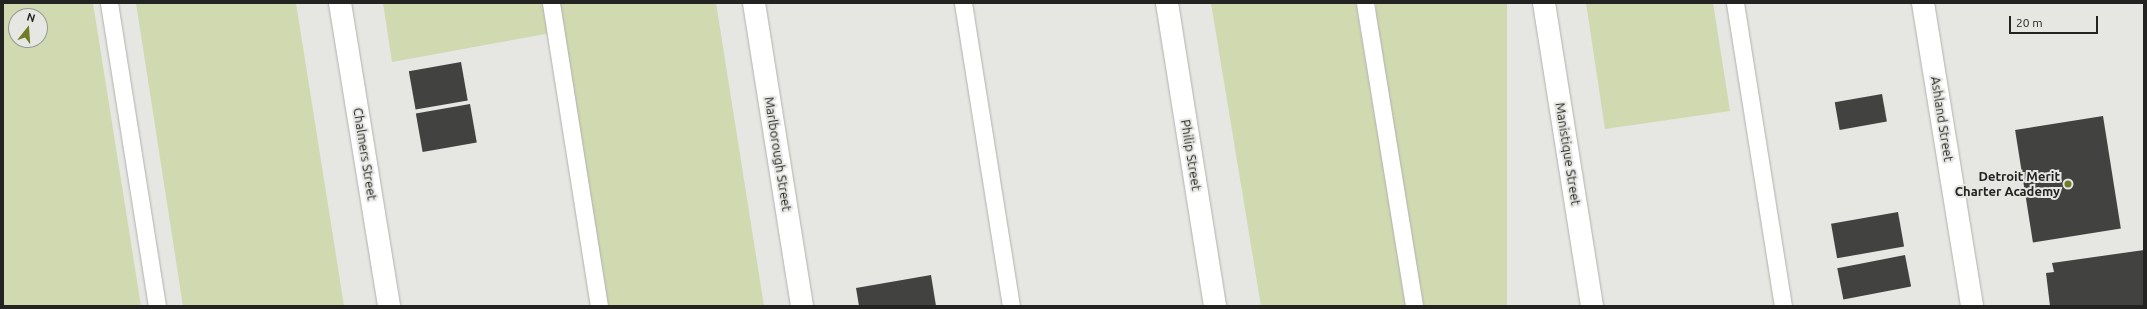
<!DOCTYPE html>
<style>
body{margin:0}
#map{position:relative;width:2147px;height:309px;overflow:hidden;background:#e6e6e3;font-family:Ubuntu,sans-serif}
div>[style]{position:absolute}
.green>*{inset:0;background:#d1d9b1;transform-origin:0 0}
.building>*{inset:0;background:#424340;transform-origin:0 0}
.roads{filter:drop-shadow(0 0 1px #b1b1ae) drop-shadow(0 0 1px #b1b1ae)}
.service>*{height:17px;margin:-8.5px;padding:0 8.5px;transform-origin:8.5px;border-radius:8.5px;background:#fff}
.minor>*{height:22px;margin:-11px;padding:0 11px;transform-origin:11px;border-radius:11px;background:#fff}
.tertiary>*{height:22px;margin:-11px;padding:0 11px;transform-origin:11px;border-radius:11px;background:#fff}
.dots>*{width:11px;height:11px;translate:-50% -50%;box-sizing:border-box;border:2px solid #e6e6e3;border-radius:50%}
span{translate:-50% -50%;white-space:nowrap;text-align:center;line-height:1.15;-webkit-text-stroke:4px #e6e6e3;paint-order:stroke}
.street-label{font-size:13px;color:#232322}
.poi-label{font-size:13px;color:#232322;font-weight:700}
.right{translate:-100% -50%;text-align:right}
.frame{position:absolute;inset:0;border:4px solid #232322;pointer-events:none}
.north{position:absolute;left:8px;top:8px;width:40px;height:40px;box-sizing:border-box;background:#e6e6e3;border:1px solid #989896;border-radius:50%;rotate:17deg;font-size:11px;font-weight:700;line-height:16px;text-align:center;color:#232322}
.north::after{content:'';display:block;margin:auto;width:14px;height:18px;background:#717c29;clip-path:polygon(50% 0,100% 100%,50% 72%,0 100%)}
.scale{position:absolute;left:2009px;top:16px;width:89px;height:18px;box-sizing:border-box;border:2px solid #232322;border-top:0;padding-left:5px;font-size:12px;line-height:14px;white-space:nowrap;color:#232322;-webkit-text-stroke:3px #e6e6e3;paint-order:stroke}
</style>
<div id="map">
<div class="green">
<div style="clip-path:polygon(evenodd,3px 3px,93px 3px,141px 306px,3px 306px,3px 3px,16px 16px,40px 16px,40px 40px,16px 40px,16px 16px)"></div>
<div style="clip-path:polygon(136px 3px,296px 3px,344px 306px,183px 306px)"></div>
<div style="clip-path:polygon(383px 3px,546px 3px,551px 33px,392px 62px)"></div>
<div style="clip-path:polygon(556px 3px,716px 3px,764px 306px,607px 306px)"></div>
<div style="clip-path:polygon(1211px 3px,1356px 3px,1406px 306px,1261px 306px)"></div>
<div style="left:1376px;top:3px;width:131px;height:307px"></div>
<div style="clip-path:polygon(1586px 3px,1713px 3px,1730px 111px,1605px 129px)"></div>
</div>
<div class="building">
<div style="left:461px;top:62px;width:39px;height:53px;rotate:80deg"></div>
<div style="left:1882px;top:94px;width:28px;height:48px;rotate:80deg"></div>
<div style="left:470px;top:104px;width:39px;height:55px;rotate:80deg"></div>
<div style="left:2103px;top:116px;width:114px;height:89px;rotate:81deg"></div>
<div style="left:1898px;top:212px;width:35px;height:68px;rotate:80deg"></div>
<div style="clip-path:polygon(2144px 250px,2144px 306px,2050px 306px,2046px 273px,2054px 272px,2052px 263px)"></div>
<div style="left:1905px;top:255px;width:32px;height:69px;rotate:79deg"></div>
<div style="clip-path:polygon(931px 275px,936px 306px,859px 306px,856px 288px)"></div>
</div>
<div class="roads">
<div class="service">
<div style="left:109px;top:3px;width:307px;rotate:81deg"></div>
<div style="left:551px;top:3px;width:307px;rotate:81deg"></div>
<div style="left:963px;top:3px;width:307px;rotate:81deg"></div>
<div style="left:1365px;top:3px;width:307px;rotate:80.8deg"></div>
<div style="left:1735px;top:3px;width:307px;rotate:81deg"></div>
</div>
<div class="minor">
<div style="left:754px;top:3px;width:307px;rotate:81deg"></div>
<div style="left:1167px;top:3px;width:307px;rotate:81deg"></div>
<div style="left:1544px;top:3px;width:307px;rotate:81deg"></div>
<div style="left:1923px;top:3px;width:307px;rotate:80.8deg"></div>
</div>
<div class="tertiary">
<div style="left:340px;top:3px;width:307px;rotate:80.8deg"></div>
</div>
</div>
<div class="dots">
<div style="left:2068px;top:184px;background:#717c29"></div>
</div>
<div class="street-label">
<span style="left:1942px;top:119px;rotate:81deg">Ashland Street</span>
<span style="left:365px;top:154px;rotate:81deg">Chalmers Street</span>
<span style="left:778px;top:154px;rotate:81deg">Marlborough Street</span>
<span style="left:1568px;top:154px;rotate:81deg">Manistique Street</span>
<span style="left:1191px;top:155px;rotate:81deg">Philip Street</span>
</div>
<div class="poi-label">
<span class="right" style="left:2060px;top:184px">Detroit Merit<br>Charter Academy</span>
</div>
<div class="frame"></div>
<div class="north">N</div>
<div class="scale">20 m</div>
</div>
